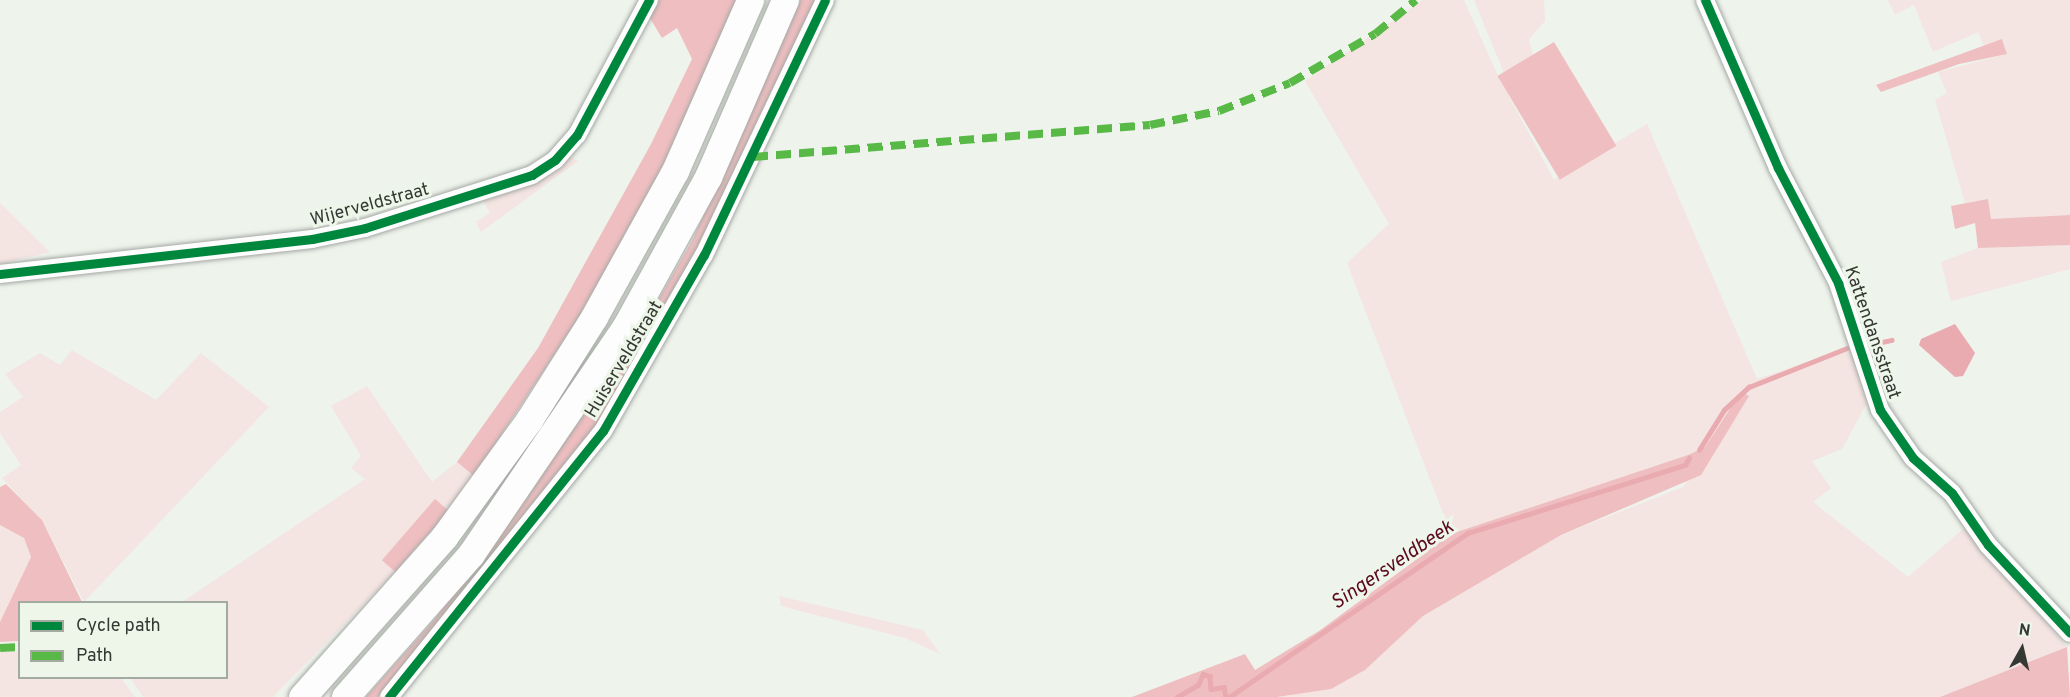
<!DOCTYPE html>
<style>
body{margin:0}
#map{position:relative;width:2070px;height:697px;overflow:hidden;background:#eef3ec;font-family:Overpass,sans-serif}
div>[style]{position:absolute}
.green>*{inset:0;background:#f4e4e2}
.forest>*{inset:0;background:#efbec1;transform-origin:0 0}
.water>*{inset:0;background:#e9aab0}
.stream>*{height:4.5px;margin:-2.25px;padding:0 2.25px;transform-origin:2.25px;border-radius:2.25px;background:#e9aab0}
.roads{filter:drop-shadow(0 0 2px #a5a9a4) drop-shadow(0 0 2px #a5a9a4)}
.minor>*{height:18px;margin:-9px;padding:0 9px;transform-origin:9px;border-radius:9px;background:#fcfdfc}
.highway>*{height:27px;margin:-13.5px;padding:0 13.5px;transform-origin:13.5px;border-radius:13.5px;background:#fcfdfc}
.quiet>*{height:8px;margin-top:-4px;transform-origin:0;background:repeating-linear-gradient(90deg,#58b947 0 15px,transparent 0 23px)}
.cycleway>*{height:9px;margin:-4.5px;padding:0 4.5px;transform-origin:4.5px;border-radius:4.5px;background:#00873e}
span{translate:-50% -50%;white-space:nowrap;text-align:center;line-height:1.15;-webkit-text-stroke:6px #edf6e9;paint-order:stroke}
.street-label{font-size:18px;color:#353833}
.water-label{font-size:20px;color:#5b081f;font-style:italic}
.legend{position:absolute;left:18px;top:601px;width:210px;height:78px;box-sizing:border-box;background:#edf6e9;border:2px solid #a3aaa0;margin:0;padding:8px 10px;list-style:none;font-size:18px;color:#353833}
.legend li{display:flex;align-items:center;gap:12px;height:30px}
.legend b{width:30px;border:2px solid #a3aaa0}
.north{position:absolute;left:1992px;top:619px;width:60px;height:60px;-webkit-text-stroke:4px #edf6e9;paint-order:stroke;rotate:8deg;font-size:16px;font-weight:700;line-height:24px;text-align:center;color:#353833}
.north::after{content:'';display:block;margin:auto;width:21px;height:27px;background:#353833;clip-path:polygon(50% 0,100% 100%,50% 72%,0 100%)}
</style>
<div id="map">
<div class="green">
<div style="clip-path:polygon(1423px 0,1464px 0,1498px 76px,1554px 180px,1647px 124px,1757px 379px,1851px 347px,1868px 401px,1842px 449px,1812px 461px,1831px 488px,1813px 502px,1908px 577px,1964px 528px,2067px 647px,1940px 697px,1277px 697px,1331px 689px,1365px 670px,1423px 616px,1561px 535px,1683px 487px,1748px 396px,1741px 393px,1705px 447px,1688px 455px,1451px 534px,1347px 263px,1389px 224px,1305px 81px)"></div>
<div style="clip-path:polygon(1474px 0,1544px 0,1545px 21px,1529px 39px,1533px 55px,1504px 73px)"></div>
<div style="clip-path:polygon(1888px 0,2070px 0,2070px 215px,1991px 219px,1988px 199px,1965px 203px,1935px 100px,1947px 93px,1938px 72px,2007px 54px,2003px 40px,1984px 46px,1978px 32px,1933px 52px,1914px 5px,1895px 15px)"></div>
<div style="clip-path:polygon(570px 157px,578px 161px,481px 232px,476px 222px,490px 213px,482px 198px,548px 174px)"></div>
<div style="clip-path:polygon(0 203px,50px 252px,0 264px)"></div>
<div style="clip-path:polygon(2070px 245px,2070px 269px,1951px 301px,1941px 262px,1978px 248px)"></div>
<div style="clip-path:polygon(72px 350px,156px 400px,201px 353px,269px 407px,84px 602px,42px 520px,2px 478px,21px 465px,0 433px,0 412px,23px 397px,5px 374px,40px 353px,60px 365px)"></div>
<div style="clip-path:polygon(367px 386px,432px 482px,457px 462px,474px 476px,449px 511px,435px 500px,383px 560px,396px 571px,273px 697px,143px 697px,130px 678px,226px 678px,226px 602px,182px 602px,365px 479px,351px 468px,361px 456px,331px 406px)"></div>
<div style="clip-path:polygon(0 525px,24px 538px,31px 557px,0 622px)"></div>
<div style="clip-path:polygon(779px 596px,923px 630px,940px 654px,905px 638px,781px 606px)"></div>
<div style="clip-path:polygon(19px 651px,20px 678px,121px 678px,135px 697px,0 697px,0 652px)"></div>
</div>
<div class="forest">
<div style="clip-path:polygon(657px 0,737px 0,655px 183px,578px 319px,474px 476px,457px 462px,538px 348px,651px 144px,692px 59px,677px 28px,662px 38px,648px 15px)"></div>
<div style="clip-path:polygon(800px 0,819px 0,699px 255px,596px 430px,442px 626px,378px 697px,366px 697px,435px 619px,625px 358px,692px 241px)"></div>
<div style="clip-path:polygon(2002px 39px,2007px 54px,1959px 64px,1881px 92px,1876px 85px)"></div>
<div style="left:1554px;top:42px;width:121px;height:66px;rotate:59deg"></div>
<div style="clip-path:polygon(1988px 199px,1991px 219px,2070px 215px,2070px 245px,1978px 248px,1975px 223px,1955px 229px,1951px 206px)"></div>
<div style="clip-path:polygon(1741px 392px,1749px 396px,1701px 475px,1561px 535px,1423px 616px,1365px 670px,1331px 689px,1277px 697px,1132px 697px,1245px 654px,1255px 670px,1319px 631px,1451px 534px,1688px 455px,1705px 447px)"></div>
<div style="clip-path:polygon(6px 484px,42px 520px,82px 602px,20px 602px,19px 641px,0 642px,0 622px,31px 557px,24px 538px,0 525px,0 487px)"></div>
<div style="left:435px;top:499px;width:18px;height:81px;rotate:41deg"></div>
<div style="clip-path:polygon(2067px 647px,2070px 697px,1940px 697px)"></div>
</div>
<div class="water">
<div style="clip-path:polygon(1955px 324px,1975px 353px,1963px 376px,1955px 377px,1919px 345px,1921px 339px)"></div>
</div>
<div class="stream">
<div style="left:1868px;top:345px;width:24px;rotate:-12deg"></div>
<div style="left:1699px;top:450px;width:47px;rotate:-58deg"></div>
<div style="left:1724px;top:410px;width:34px;rotate:-43deg"></div>
<div style="left:1749px;top:387px;width:105px;rotate:-21.7deg"></div>
<div style="left:1177px;top:697px;width:24px;rotate:-30deg"></div>
<div style="left:1198px;top:685px;width:12px;rotate:-66deg"></div>
<div style="left:1203px;top:674px;width:7px;rotate:16deg"></div>
<div style="left:1210px;top:676px;width:13px;rotate:86deg"></div>
<div style="left:1211px;top:689px;width:13px;rotate:-9deg"></div>
<div style="left:1224px;top:687px;width:10px;rotate:79deg"></div>
<div style="left:1229px;top:697px;width:290px;rotate:-34.5deg"></div>
<div style="left:1468px;top:533px;width:227px;rotate:-17.4deg"></div>
<div style="left:1685px;top:465px;width:8px;rotate:-60deg"></div>
</div>
<div class="roads">
<div class="minor">
<div style="left:1705px;top:0;width:183px;rotate:66.5deg"></div>
<div style="left:1778px;top:168px;width:130px;rotate:62.4deg"></div>
<div style="left:1838px;top:283px;width:134px;rotate:71.7deg"></div>
<div style="left:1880px;top:410px;width:58px;rotate:55.5deg"></div>
<div style="left:1913px;top:458px;width:52px;rotate:41.9deg"></div>
<div style="left:1952px;top:493px;width:63px;rotate:55.3deg"></div>
<div style="left:1988px;top:545px;width:120px;rotate:47deg"></div>
<div style="left:0;top:274px;width:314px;rotate:-6.4deg"></div>
<div style="left:312px;top:239px;width:54px;rotate:-11.7deg"></div>
<div style="left:365px;top:228px;width:175px;rotate:-17.6deg"></div>
<div style="left:532px;top:175px;width:27px;rotate:-33deg"></div>
<div style="left:555px;top:160px;width:33px;rotate:-49deg"></div>
<div style="left:577px;top:135px;width:153px;rotate:-61.9deg"></div>
<div style="left:389px;top:697px;width:341px;rotate:-51.2deg"></div>
<div style="left:603px;top:431px;width:203px;rotate:-60.2deg"></div>
<div style="left:704px;top:255px;width:282px;rotate:-64.6deg"></div>
</div>
<div class="highway">
<div style="left:302px;top:697px;width:214px;rotate:-48.4deg"></div>
<div style="left:444px;top:537px;width:145px;rotate:-54deg"></div>
<div style="left:529px;top:420px;width:122px;rotate:-57.7deg"></div>
<div style="left:594px;top:317px;width:167px;rotate:-61deg"></div>
<div style="left:675px;top:171px;width:187px;rotate:-66.3deg"></div>
<div style="left:345px;top:697px;width:191px;rotate:-48.6deg"></div>
<div style="left:471px;top:554px;width:276px;rotate:-55.8deg"></div>
<div style="left:626px;top:326px;width:170px;rotate:-61.2deg"></div>
<div style="left:708px;top:177px;width:193px;rotate:-66.5deg"></div>
</div>
</div>
<div class="quiet">
<div style="left:753px;top:157px;width:398px;rotate:-4.6deg"></div>
<div style="left:1150px;top:125px;width:70px;rotate:-11.5deg"></div>
<div style="left:1219px;top:111px;width:76px;rotate:-21.5deg"></div>
<div style="left:1290px;top:83px;width:98px;rotate:-30deg"></div>
<div style="left:1375px;top:34px;width:53px;rotate:-39.7deg"></div>
<div style="left:0;top:648px;width:20px;rotate:-3deg"></div>
</div>
<div class="cycleway">
<div style="left:1705px;top:0;width:183px;rotate:66.5deg"></div>
<div style="left:1778px;top:168px;width:130px;rotate:62.4deg"></div>
<div style="left:1838px;top:283px;width:134px;rotate:71.7deg"></div>
<div style="left:1880px;top:410px;width:58px;rotate:55.5deg"></div>
<div style="left:1913px;top:458px;width:52px;rotate:41.9deg"></div>
<div style="left:1952px;top:493px;width:63px;rotate:55.3deg"></div>
<div style="left:1988px;top:545px;width:120px;rotate:47deg"></div>
<div style="left:0;top:274px;width:314px;rotate:-6.4deg"></div>
<div style="left:312px;top:239px;width:54px;rotate:-11.7deg"></div>
<div style="left:365px;top:228px;width:175px;rotate:-17.6deg"></div>
<div style="left:532px;top:175px;width:27px;rotate:-33deg"></div>
<div style="left:555px;top:160px;width:33px;rotate:-49deg"></div>
<div style="left:577px;top:135px;width:153px;rotate:-61.9deg"></div>
<div style="left:389px;top:697px;width:341px;rotate:-51.2deg"></div>
<div style="left:603px;top:431px;width:203px;rotate:-60.2deg"></div>
<div style="left:704px;top:255px;width:282px;rotate:-64.6deg"></div>
</div>
<div class="street-label">
<span style="left:370px;top:206px;rotate:-15deg">Wijerveldstraat</span>
<span style="left:1871px;top:333px;rotate:71deg">Kattendansstraat</span>
<span style="left:625px;top:360px;rotate:-59deg">Huiserveldstraat</span>
</div>
<div class="water-label">
<span style="left:1393px;top:566px;rotate:-34deg">Singersveldbeek</span>
</div>
<ul class="legend">
<li><b style="height:8px;background:#00873e"></b>Cycle path</li>
<li><b style="height:8px;background:#58b947"></b>Path</li>
</ul>
<div class="north">N</div>
</div>
